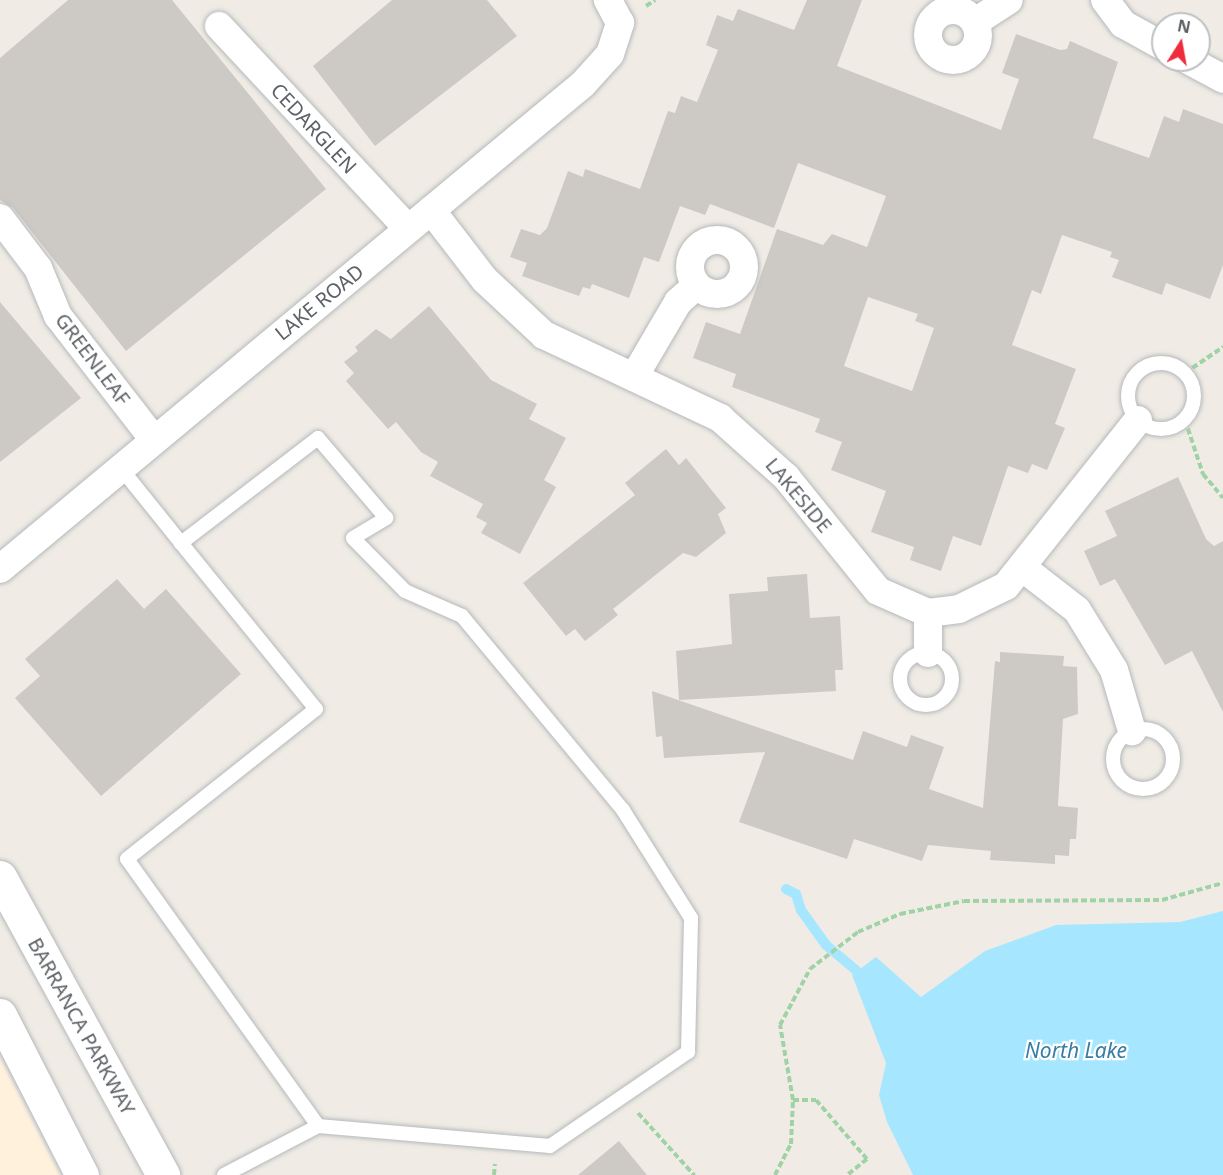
<!DOCTYPE html>
<style>
body{margin:0}
#map{position:relative;width:1223px;height:1175px;overflow:hidden;background:#f0ece5;font-family:"Noto Sans",sans-serif}
div>[style]{position:absolute}
.commercial>*{inset:0;background:#fff1db}
.water>*{inset:0;background:#a6e6ff}
.stream>*{height:10px;margin:-5px;padding:0 5px;transform-origin:5px;border-radius:5px;background:#a6e6ff}
.building>*{inset:0;background:#cdc9c4}
.path>*{height:4px;margin-top:-2px;transform-origin:0;background:repeating-linear-gradient(90deg,#9fd3a5 0 6px,transparent 0 9px)}
.roads{filter:drop-shadow(0 0 2px #b5b9bc) drop-shadow(0 0 2px #b5b9bc)}
.service>*{height:14px;margin:-7px;padding:0 7px;transform-origin:7px;border-radius:7px;background:#fff}
.service>.ring{margin:-7px;padding:0;box-sizing:content-box;background:none;border:14px solid #fff;border-radius:50%}
.minor>*{height:28px;margin:-14px;padding:0 14px;transform-origin:14px;border-radius:14px;background:#fff}
.minor>.ring{margin:-14px;padding:0;box-sizing:content-box;background:none;border:28px solid #fff;border-radius:50%}
.secondary>*{height:33px;margin:-16.5px;padding:0 16.5px;transform-origin:16.5px;border-radius:16.5px;background:#fff}
span{translate:-50% -50%;white-space:nowrap;text-align:center;line-height:1.15;-webkit-text-stroke:4.5px #fff;paint-order:stroke}
.street-label{font-size:20px;color:#5d6266}
.water-label{font-size:21px;color:#397da3;font-style:italic}
.north{position:absolute;left:1151px;top:12px;width:60px;height:60px;box-sizing:border-box;background:#fff;border:2px solid #bec0c2;border-radius:50%;rotate:11deg;font-size:16px;font-weight:700;line-height:24px;text-align:center;color:#5d6266}
.north::after{content:'';display:block;margin:auto;width:21px;height:27px;background:#ef2c3b;clip-path:polygon(50% 0,100% 100%,50% 72%,0 100%)}
</style>
<div id="map">
<div class="commercial">
<div style="clip-path:polygon(0 1059px,59px 1175px,0 1175px)"></div>
</div>
<div class="water">
<div style="clip-path:polygon(1223px 911px,1223px 1175px,913px 1175px,887px 1122px,879px 1095px,886px 1063px,852px 975px,876px 957px,921px 997px,985px 951px,1056px 925px,1180px 922px)"></div>
</div>
<div class="stream">
<div style="left:786px;top:889px;width:11px;rotate:27deg"></div>
<div style="left:796px;top:894px;width:17px;rotate:73deg"></div>
<div style="left:801px;top:910px;width:43px;rotate:54.5deg"></div>
<div style="left:826px;top:945px;width:40px;rotate:40deg"></div>
</div>
<div class="building">
<div style="clip-path:polygon(68px 0,172px 0,326px 189px,126px 351px,13px 208px,0 200px,0 58px)"></div>
<div style="clip-path:polygon(392px 0,487px 0,517px 36px,375px 146px,313px 66px)"></div>
<div style="clip-path:polygon(evenodd,807px 0,862px 0,837px 66px,1001px 130px,1019px 79px,1002px 73px,1016px 34px,1060px 50px,1067px 49px,1070px 41px,1118px 62px,1093px 138px,1149px 158px,1164px 116px,1179px 122px,1183px 109px,1223px 124px,1223px 265px,1210px 299px,1166px 283px,1162px 295px,1112px 277px,1119px 260px,1110px 257px,1112px 252px,1062px 235px,1041px 294px,1032px 290px,1012px 345px,1076px 369px,1055px 424px,1065px 428px,1047px 470px,1032px 464px,1028px 473px,1008px 466px,981px 546px,953px 536px,941px 571px,910px 560px,914px 547px,871px 532px,886px 491px,831px 470px,842px 442px,815px 432px,820px 419px,732px 387px,736px 374px,693px 358px,706px 322px,740px 334px,777px 229px,823px 245px,832px 234px,867px 247px,886px 196px,798px 163px,774px 228px,710px 204px,705px 215px,680px 206px,659px 262px,644px 257px,629px 298px,592px 284px,590px 289px,583px 287px,579px 296px,522px 276px,527px 263px,510px 257px,521px 229px,540px 235px,547px 228px,568px 171px,583px 177px,585px 169px,640px 189px,668px 111px,675px 113px,681px 96px,697px 102px,718px 50px,706px 45px,717px 15px,733px 21px,738px 9px,794px 30px,807px 0,868px 297px,918px 314px,915px 321px,934px 328px,912px 391px,844px 366px,868px 297px)"></div>
<div style="clip-path:polygon(0 302px,81px 398px,0 462px)"></div>
<div style="clip-path:polygon(429px 306px,491px 380px,537px 404px,529px 419px,566px 438px,544px 480px,556px 487px,520px 554px,481px 533px,487px 523px,476px 517px,483px 504px,430px 476px,438px 462px,421px 452px,396px 422px,388px 429px,346px 381px,354px 373px,344px 362px,358px 351px,355px 347px,376px 329px,391px 339px)"></div>
<div style="clip-path:polygon(666px 449px,679px 465px,686px 458px,726px 508px,718px 514px,726px 533px,696px 557px,683px 553px,613px 609px,618px 615px,585px 641px,575px 629px,566px 636px,523px 583px,635px 495px,625px 483px)"></div>
<div style="clip-path:polygon(1178px 477px,1206px 539px,1214px 546px,1223px 541px,1223px 712px,1192px 651px,1165px 665px,1115px 579px,1100px 586px,1084px 551px,1117px 536px,1105px 511px)"></div>
<div style="clip-path:polygon(807px 574px,810px 618px,840px 616px,843px 670px,835px 670px,836px 691px,679px 700px,676px 651px,732px 644px,729px 594px,768px 591px,767px 577px)"></div>
<div style="clip-path:polygon(117px 579px,144px 609px,166px 589px,241px 674px,101px 796px,15px 698px,40px 676px,25px 659px)"></div>
<div style="clip-path:polygon(1000px 652px,1064px 656px,1063px 666px,1077px 667px,1078px 714px,1063px 719px,1058px 806px,1078px 808px,1076px 839px,1070px 839px,1069px 856px,1055px 855px,1055px 864px,990px 860px,991px 851px,928px 845px,922px 861px,854px 839px,847px 859px,739px 822px,765px 752px,664px 758px,662px 736px,656px 737px,652px 691px,853px 760px,863px 731px,907px 747px,911px 735px,944px 747px,929px 789px,983px 808px,995px 661px,1000px 662px)"></div>
<div style="clip-path:polygon(619px 1141px,647px 1175px,578px 1175px)"></div>
</div>
<div class="path">
<div style="left:646px;top:6px;width:11px;rotate:-34deg"></div>
<div style="left:1185px;top:373px;width:46px;rotate:-34.4deg"></div>
<div style="left:1185px;top:420px;width:57px;rotate:71.6deg"></div>
<div style="left:1203px;top:474px;width:31px;rotate:50deg"></div>
<div style="left:793px;top:1100px;width:23px"></div>
<div style="left:816px;top:1100px;width:78px;rotate:49.2deg"></div>
<div style="left:867px;top:1159px;width:26px;rotate:141deg"></div>
<div style="left:638px;top:1113px;width:84px;rotate:47.9deg"></div>
<div style="left:494px;top:1175px;width:11px;rotate:-85deg"></div>
<div style="left:775px;top:1175px;width:35px;rotate:-63deg"></div>
<div style="left:791px;top:1144px;width:44px;rotate:-87.4deg"></div>
<div style="left:793px;top:1100px;width:76px;rotate:-99.8deg"></div>
<div style="left:780px;top:1025px;width:64px;rotate:-61.8deg"></div>
<div style="left:810px;top:969px;width:61px;rotate:-37.6deg"></div>
<div style="left:858px;top:932px;width:46px;rotate:-23.2deg"></div>
<div style="left:900px;top:914px;width:65px;rotate:-11.5deg"></div>
<div style="left:964px;top:901px;width:198px;rotate:-0.3deg"></div>
<div style="left:1162px;top:900px;width:63px;rotate:-15.6deg"></div>
</div>
<div class="roads">
<div class="service">
<div class="ring" style="left:1128px;top:363px;width:52px;height:52px"></div>
<div style="left:120px;top:467px;width:97px;rotate:51.2deg"></div>
<div style="left:181px;top:543px;width:214px;rotate:50.9deg"></div>
<div style="left:316px;top:709px;width:241px;rotate:141.6deg"></div>
<div style="left:127px;top:859px;width:328px;rotate:54.4deg"></div>
<div style="left:318px;top:1126px;width:233px;rotate:4.9deg"></div>
<div style="left:550px;top:1146px;width:167px;rotate:-34.3deg"></div>
<div style="left:688px;top:1052px;width:134px;rotate:-88.7deg"></div>
<div style="left:691px;top:918px;width:128px;rotate:-122.2deg"></div>
<div style="left:623px;top:810px;width:252px;rotate:-129.7deg"></div>
<div style="left:462px;top:616px;width:62px;rotate:-156.3deg"></div>
<div style="left:405px;top:591px;width:74px;rotate:-134.5deg"></div>
<div style="left:353px;top:538px;width:39px;rotate:-31deg"></div>
<div style="left:386px;top:518px;width:105px;rotate:-130.4deg"></div>
<div style="left:318px;top:438px;width:173px;rotate:142.5deg"></div>
<div class="ring" style="left:900px;top:653px;width:38px;height:38px"></div>
<div class="ring" style="left:1113px;top:729px;width:46px;height:46px"></div>
<div style="left:224px;top:1175px;width:106px;rotate:-27.5deg"></div>
</div>
<div class="minor">
<div style="left:1105px;top:0;width:30px;rotate:53deg"></div>
<div style="left:1123px;top:24px;width:46px;rotate:28.8deg"></div>
<div class="ring" style="left:928px;top:10px;width:22px;height:22px"></div>
<div style="left:975px;top:22px;width:40px;rotate:-32.9deg"></div>
<div style="left:219px;top:26px;width:277px;rotate:47deg"></div>
<div style="left:1188px;top:60px;width:40px;rotate:28deg"></div>
<div style="left:431px;top:210px;width:88px;rotate:52.4deg"></div>
<div style="left:485px;top:280px;width:81px;rotate:43deg"></div>
<div style="left:544px;top:335px;width:195px;rotate:25.2deg"></div>
<div style="left:720px;top:418px;width:89px;rotate:41.8deg"></div>
<div style="left:786px;top:477px;width:146px;rotate:51.1deg"></div>
<div style="left:878px;top:591px;width:55px;rotate:23.7deg"></div>
<div style="left:928px;top:613px;width:31px;rotate:-7deg"></div>
<div style="left:959px;top:609px;width:52px;rotate:-26.1deg"></div>
<div style="left:1006px;top:586px;width:212px;rotate:-51.5deg"></div>
<div style="left:0;top:218px;width:63px;rotate:52.8deg"></div>
<div style="left:38px;top:268px;width:52px;rotate:67.4deg"></div>
<div style="left:58px;top:316px;width:153px;rotate:52.2deg"></div>
<div class="ring" style="left:690px;top:240px;width:26px;height:26px"></div>
<div style="left:634px;top:377px;width:87px;rotate:-59.6deg"></div>
<div style="left:678px;top:302px;width:24px;rotate:-42deg"></div>
<div style="left:1023px;top:568px;width:68px;rotate:37.9deg"></div>
<div style="left:1077px;top:610px;width:70px;rotate:58.3deg"></div>
<div style="left:1114px;top:670px;width:64px;rotate:73.6deg"></div>
<div style="left:0;top:569px;width:758px;rotate:-39.76deg"></div>
<div style="left:583px;top:84px;width:40px;rotate:-48deg"></div>
<div style="left:610px;top:54px;width:33px;rotate:-72deg"></div>
<div style="left:620px;top:23px;width:26px;rotate:-118deg"></div>
<div style="left:928px;top:613px;width:40px;rotate:90deg"></div>
</div>
<div class="secondary">
<div style="left:0;top:877px;width:340px;rotate:61.3deg"></div>
<div style="left:0;top:1015px;width:180px;rotate:62.9deg"></div>
</div>
</div>
<div class="street-label">
<span style="left:314px;top:128px;rotate:47deg">CEDARGLEN</span>
<span style="left:319px;top:302px;rotate:-39deg">LAKE ROAD</span>
<span style="left:93px;top:359px;rotate:53deg">GREENLEAF</span>
<span style="left:799px;top:495px;rotate:50deg">LAKESIDE</span>
<span style="left:82px;top:1026px;rotate:61deg">BARRANCA PARKWAY</span>
</div>
<div class="water-label">
<span style="left:1076px;top:1050px">North Lake</span>
</div>
<div class="north">N</div>
</div>
